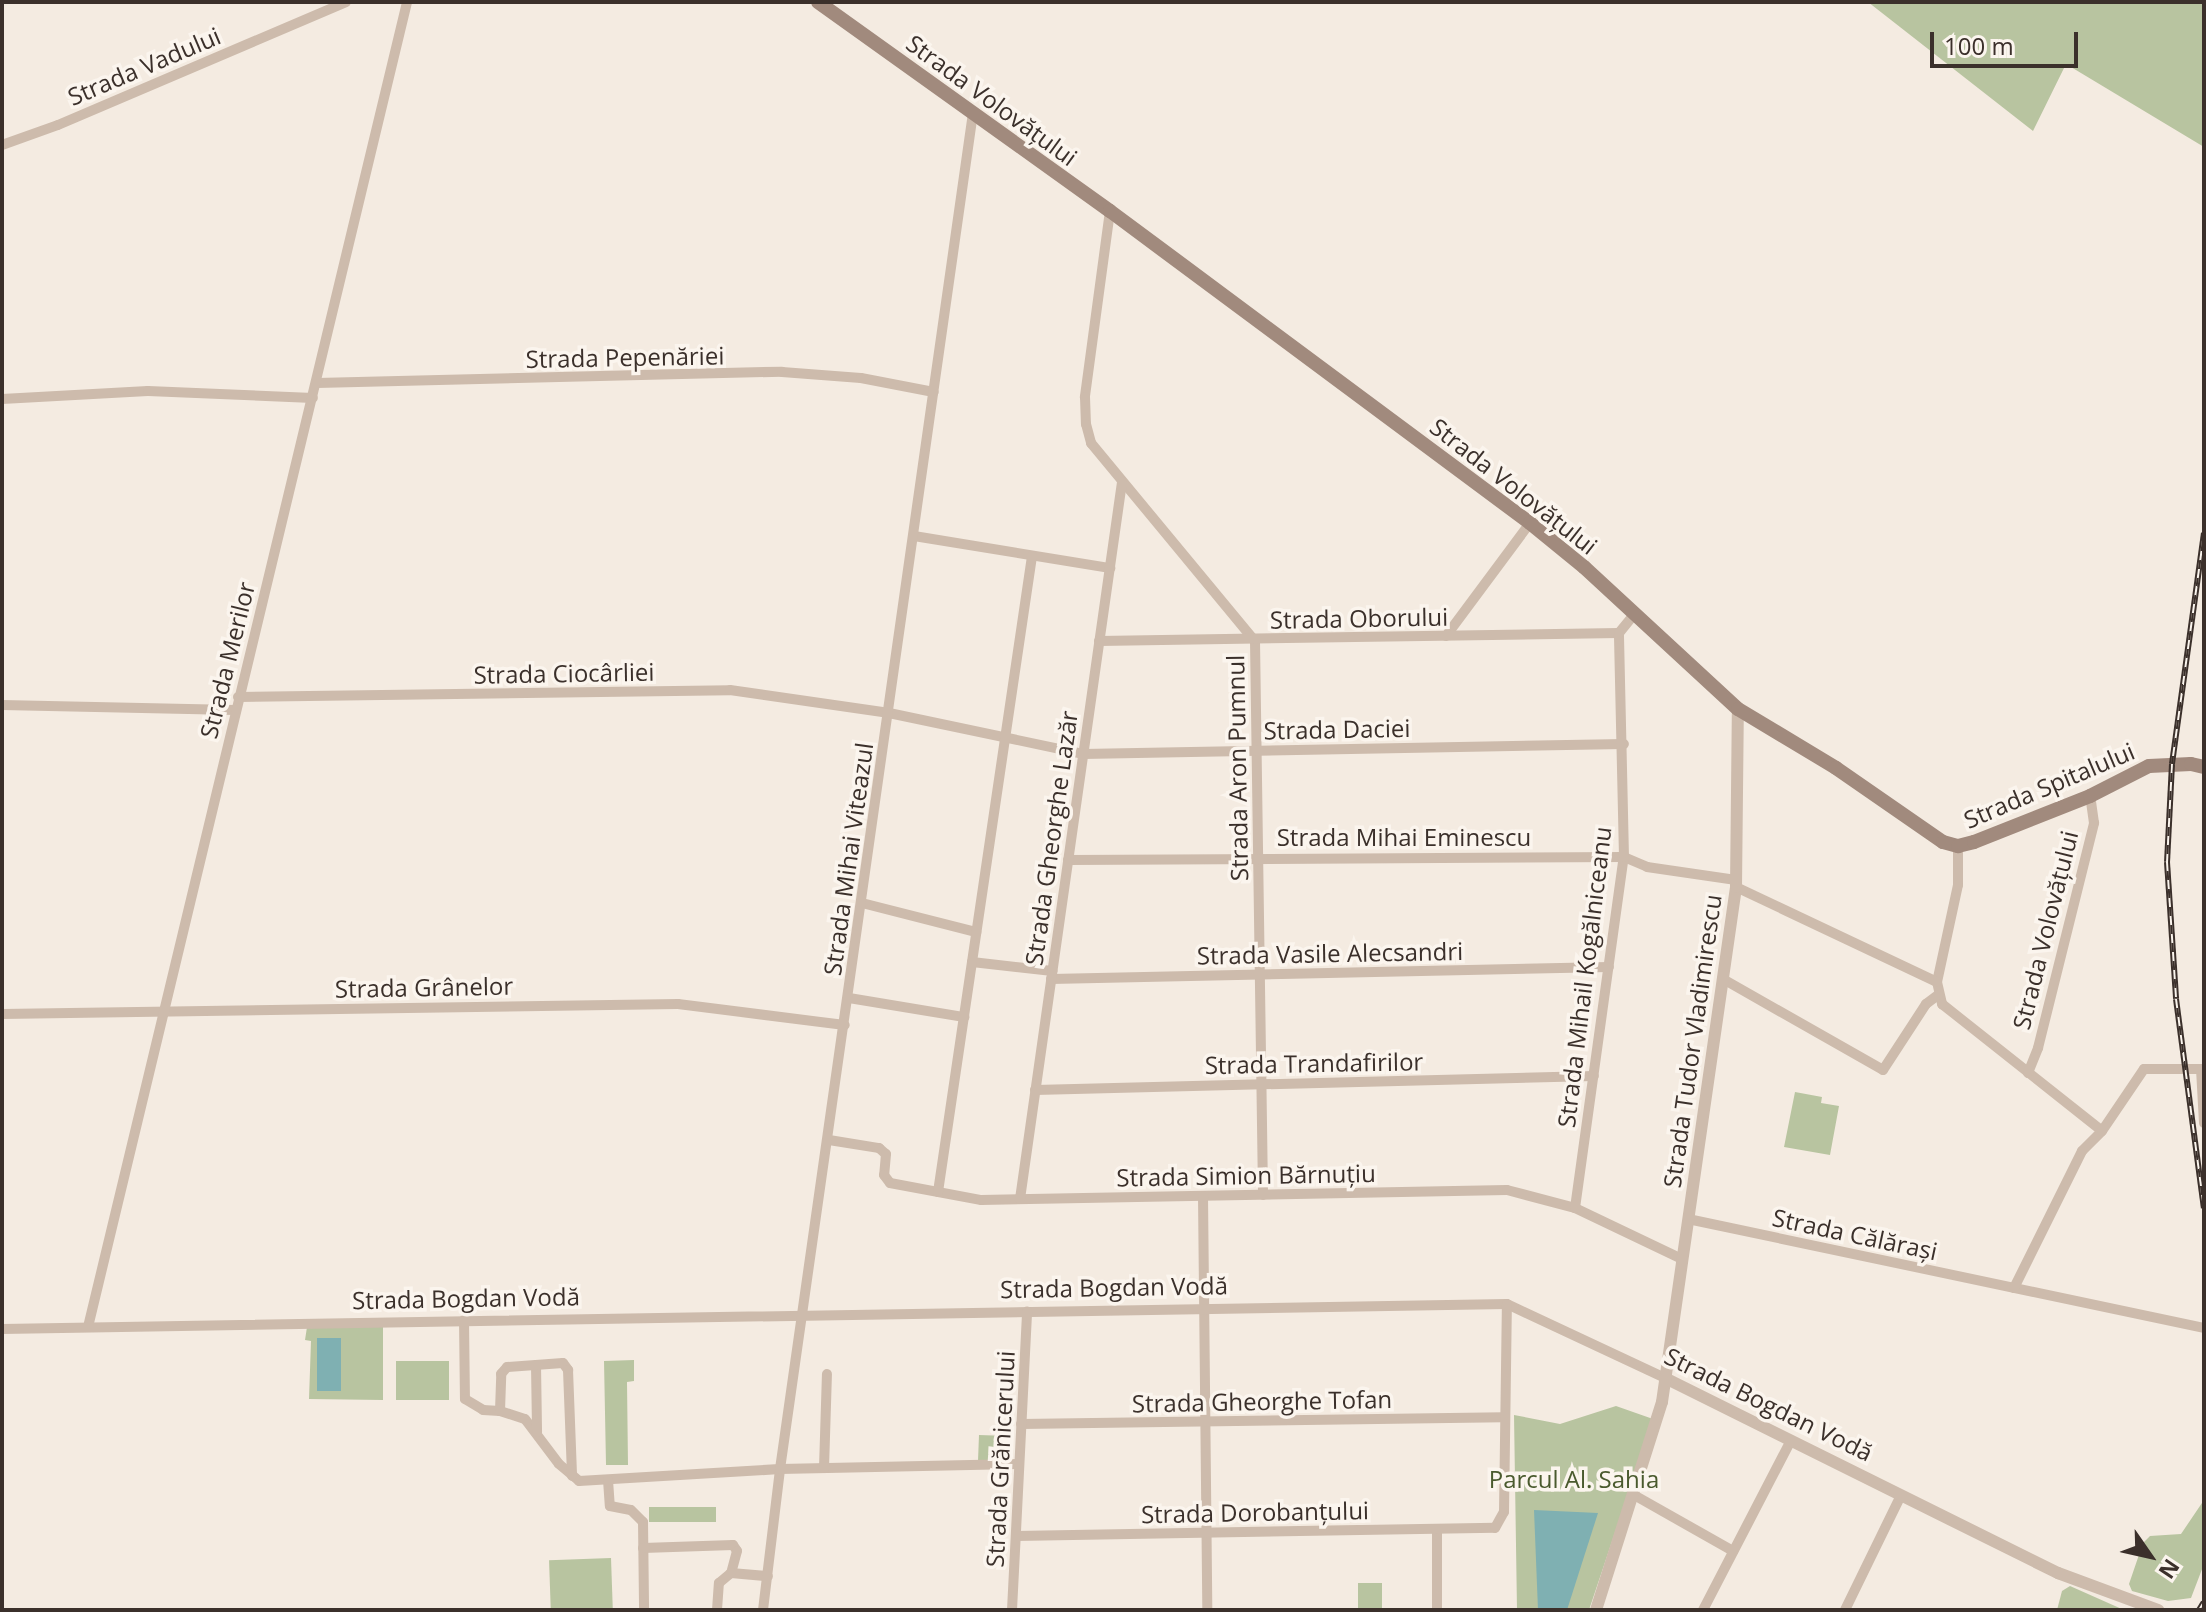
<!DOCTYPE html>
<meta charset="utf-8">
<style>
body{margin:0}
#map{position:relative;width:2206px;height:1612px;overflow:hidden;background:#f4ebe1;font-family:"Open Sans",sans-serif}
div>[style]{position:absolute}
.green>*{inset:0;background:#b8c4a0;transform-origin:0 0}
.water>*{inset:0;background:#7fb0b2;transform-origin:0 0}
.minor>*{height:10px;margin:-5px;padding:0 5px;transform-origin:5px;border-radius:5px;background:#cdbbac}
.tertiary>*{height:12px;margin:-6px;padding:0 6px;transform-origin:6px;border-radius:6px;background:#cdbbac}
.secondary>*{height:14px;margin:-7px;padding:0 7px;transform-origin:7px;border-radius:7px;background:#a18a7d}
.rail>*{height:6px;margin-top:-3px;transform-origin:0;background:repeating-linear-gradient(90deg,#fbf5ee 0 9px,#3b302b 0 18px);box-sizing:border-box;border-block:2px solid #3b302b}
span{translate:-50% -50%;white-space:nowrap;text-align:center;line-height:1.15;-webkit-text-stroke:7px #fbf5ee;paint-order:stroke}
.street-label{font-size:24px;color:#3b302b}
.park-label{font-size:24px;color:#4a5a2e}
.frame{position:absolute;inset:0;border:4px solid #3b302b;pointer-events:none}
.north{position:absolute;left:2110px;top:1516px;width:80px;height:80px;-webkit-text-stroke:6px #fbf5ee;paint-order:stroke;rotate:124deg;font-size:22px;font-weight:700;line-height:32px;text-align:center;color:#3b302b}
.north::after{content:'';display:block;margin:auto;width:28px;height:36px;background:#3b302b;clip-path:polygon(50% 0,100% 100%,50% 72%,0 100%)}
.scale{position:absolute;left:1930px;top:32px;width:148px;height:36px;box-sizing:border-box;border:4px solid #3b302b;border-top:0;padding-left:10px;font-size:24px;line-height:28px;white-space:nowrap;color:#3b302b;-webkit-text-stroke:6px #fbf5ee;paint-order:stroke}
</style>
<div id="map">
<div class="green">
<div style="clip-path:polygon(1868px 2px,2204px 2px,2204px 147px,2066px 64px,2033px 131px)"></div>
<div style="clip-path:polygon(1795px 1092px,1822px 1097px,1821px 1103px,1839px 1106px,1830px 1155px,1784px 1147px)"></div>
<div style="clip-path:polygon(383px 1324px,383px 1400px,309px 1399px,311px 1341px,305px 1340px,307px 1327px)"></div>
<div style="clip-path:polygon(634px 1360px,634px 1381px,627px 1382px,628px 1465px,606px 1465px,604px 1361px)"></div>
<div style="left:396px;top:1361px;width:53px;height:39px"></div>
<div style="clip-path:polygon(1616px 1406px,1653px 1419px,1589px 1610px,1517px 1610px,1514px 1415px,1560px 1424px)"></div>
<div style="clip-path:polygon(979px 1435px,1008px 1436px,1005px 1458px,1000px 1461px,978px 1461px)"></div>
<div style="clip-path:polygon(2204px 1500px,2204px 1564px,2191px 1598px,2168px 1601px,2132px 1591px,2129px 1584px,2143px 1543px,2150px 1536px,2181px 1534px)"></div>
<div style="left:716px;top:1507px;width:15px;height:67px;rotate:90deg"></div>
<div style="left:611px;top:1558px;width:52px;height:62px;rotate:88deg"></div>
<div style="left:1358px;top:1583px;width:24px;height:27px"></div>
<div style="clip-path:polygon(2070px 1586px,2124px 1610px,2057px 1610px,2062px 1591px)"></div>
</div>
<div class="water">
<div style="left:317px;top:1338px;width:24px;height:53px"></div>
<div style="clip-path:polygon(1534px 1510px,1598px 1513px,1567px 1610px,1538px 1610px)"></div>
</div>
<div class="minor">
<div style="left:2px;top:145px;width:59px;rotate:-19.7deg"></div>
<div style="left:58px;top:125px;width:313px;rotate:-23.1deg"></div>
<div style="left:1110px;top:211px;width:188px;rotate:97.7deg"></div>
<div style="left:1085px;top:397px;width:27px;rotate:88deg"></div>
<div style="left:1086px;top:424px;width:20px;rotate:75deg"></div>
<div style="left:1091px;top:443px;width:257px;rotate:50.4deg"></div>
<div style="left:1255px;top:641px;width:554px;rotate:89.17deg"></div>
<div style="left:317px;top:383px;width:465px;rotate:-1.4deg"></div>
<div style="left:782px;top:372px;width:79px;rotate:4.3deg"></div>
<div style="left:861px;top:378px;width:74px;rotate:10.9deg"></div>
<div style="left:2px;top:399px;width:146px;rotate:-3.1deg"></div>
<div style="left:148px;top:391px;width:165px;rotate:2.4deg"></div>
<div style="left:914px;top:536px;width:199px;rotate:9.3deg"></div>
<div style="left:1446px;top:636px;width:141px;rotate:-53.4deg"></div>
<div style="left:1099px;top:641px;width:520px;rotate:-0.88deg"></div>
<div style="left:238px;top:697px;width:492px;rotate:-0.8deg"></div>
<div style="left:730px;top:690px;width:161px;rotate:8.2deg"></div>
<div style="left:889px;top:713px;width:198px;rotate:11.9deg"></div>
<div style="left:1083px;top:754px;width:541px;rotate:-1.06deg"></div>
<div style="left:2px;top:705px;width:233px;rotate:1.2deg"></div>
<div style="left:1958px;top:846px;width:39px;rotate:90deg"></div>
<div style="left:1958px;top:885px;width:99px;rotate:102.2deg"></div>
<div style="left:1937px;top:982px;width:23px;rotate:77deg"></div>
<div style="left:1942px;top:1004px;width:204px;rotate:38.4deg"></div>
<div style="left:1068px;top:860px;width:556px;rotate:-0.31deg"></div>
<div style="left:1624px;top:857px;width:25px;rotate:23deg"></div>
<div style="left:1647px;top:867px;width:90px;rotate:8.3deg"></div>
<div style="left:1736px;top:887px;width:222px;rotate:25.3deg"></div>
<div style="left:862px;top:903px;width:118px;rotate:14.3deg"></div>
<div style="left:972px;top:962px;width:81px;rotate:6.4deg"></div>
<div style="left:1051px;top:979px;width:558px;rotate:-1.23deg"></div>
<div style="left:1723px;top:979px;width:184px;rotate:29.6deg"></div>
<div style="left:1883px;top:1070px;width:79px;rotate:-56.9deg"></div>
<div style="left:1926px;top:1004px;width:15px;rotate:-37deg"></div>
<div style="left:849px;top:998px;width:117px;rotate:9.4deg"></div>
<div style="left:2px;top:1014px;width:676px;rotate:-0.85deg"></div>
<div style="left:678px;top:1004px;width:168px;rotate:7.2deg"></div>
<div style="left:2201px;top:1069px;width:54px;rotate:86.8deg"></div>
<div style="left:2028px;top:1073px;width:27px;rotate:-68deg"></div>
<div style="left:2038px;top:1048px;width:232px;rotate:-76deg"></div>
<div style="left:2094px;top:823px;width:27px;rotate:-98deg"></div>
<div style="left:1035px;top:1090px;width:559px;rotate:-1.43deg"></div>
<div style="left:829px;top:1140px;width:51px;rotate:9.1deg"></div>
<div style="left:879px;top:1148px;width:9px;rotate:41deg"></div>
<div style="left:886px;top:1154px;width:21px;rotate:95deg"></div>
<div style="left:884px;top:1175px;width:10px;rotate:53deg"></div>
<div style="left:890px;top:1183px;width:93px;rotate:10.6deg"></div>
<div style="left:981px;top:1200px;width:526px;rotate:-1.09deg"></div>
<div style="left:1507px;top:1190px;width:70px;rotate:14.8deg"></div>
<div style="left:1575px;top:1208px;width:119px;rotate:25.5deg"></div>
<div style="left:938px;top:1192px;width:643px;rotate:-81.59deg"></div>
<div style="left:1203px;top:1196px;width:414px;rotate:89.4deg"></div>
<div style="left:1020px;top:1199px;width:724px;rotate:-81.9deg"></div>
<div style="left:1575px;top:1208px;width:354px;rotate:-82.1deg"></div>
<div style="left:1624px;top:857px;width:224px;rotate:-91.3deg"></div>
<div style="left:1619px;top:633px;width:26px;rotate:-51deg"></div>
<div style="left:1688px;top:1219px;width:527px;rotate:11.93deg"></div>
<div style="left:2014px;top:1288px;width:153px;rotate:-63.6deg"></div>
<div style="left:2082px;top:1151px;width:28px;rotate:-45deg"></div>
<div style="left:2102px;top:1131px;width:75px;rotate:-55.9deg"></div>
<div style="left:2144px;top:1069px;width:60px"></div>
<div style="left:464px;top:1320px;width:79px;rotate:89.3deg"></div>
<div style="left:465px;top:1399px;width:21px;rotate:31deg"></div>
<div style="left:483px;top:1410px;width:17px;rotate:3deg"></div>
<div style="left:500px;top:1411px;width:26px;rotate:18deg"></div>
<div style="left:525px;top:1419px;width:56px;rotate:52.9deg"></div>
<div style="left:559px;top:1464px;width:26px;rotate:40deg"></div>
<div style="left:579px;top:1481px;width:201px;rotate:-3.4deg"></div>
<div style="left:780px;top:1469px;width:239px;rotate:-1.2deg"></div>
<div style="left:88px;top:1327px;width:1363px;rotate:-76.46deg"></div>
<div style="left:2px;top:1329px;width:1505px;rotate:-0.95deg"></div>
<div style="left:1507px;top:1304px;width:174px;rotate:25.1deg"></div>
<div style="left:536px;top:1365px;width:67px;rotate:89.1deg"></div>
<div style="left:500px;top:1411px;width:37px;rotate:-88deg"></div>
<div style="left:501px;top:1374px;width:9px;rotate:-49deg"></div>
<div style="left:507px;top:1367px;width:56px;rotate:-4.1deg"></div>
<div style="left:563px;top:1363px;width:9px;rotate:54deg"></div>
<div style="left:568px;top:1370px;width:106px;rotate:87.8deg"></div>
<div style="left:1021px;top:1424px;width:482px;rotate:-0.8deg"></div>
<div style="left:824px;top:1468px;width:94px;rotate:-88.2deg"></div>
<div style="left:608px;top:1480px;width:26px;rotate:86deg"></div>
<div style="left:610px;top:1506px;width:21px;rotate:11deg"></div>
<div style="left:631px;top:1510px;width:17px;rotate:45deg"></div>
<div style="left:643px;top:1522px;width:88px;rotate:89.3deg"></div>
<div style="left:1634px;top:1495px;width:114px;rotate:29.5deg"></div>
<div style="left:1437px;top:1529px;width:81px;rotate:90deg"></div>
<div style="left:1016px;top:1536px;width:479px;rotate:-1deg"></div>
<div style="left:1495px;top:1528px;width:18px;rotate:-61deg"></div>
<div style="left:1504px;top:1512px;width:208px;rotate:-89.2deg"></div>
<div style="left:643px;top:1548px;width:90px;rotate:-1.9deg"></div>
<div style="left:733px;top:1545px;width:7px;rotate:56deg"></div>
<div style="left:737px;top:1551px;width:23px;rotate:105deg"></div>
<div style="left:731px;top:1573px;width:37px;rotate:5deg"></div>
<div style="left:717px;top:1610px;width:27px;rotate:-86deg"></div>
<div style="left:719px;top:1583px;width:16px;rotate:-40deg"></div>
<div style="left:763px;top:1610px;width:142px;rotate:-83.1deg"></div>
<div style="left:780px;top:1469px;width:1370px;rotate:-81.9deg"></div>
<div style="left:1012px;top:1610px;width:299px;rotate:-87.1deg"></div>
<div style="left:1703px;top:1610px;width:191px;rotate:-62.6deg"></div>
<div style="left:1845px;top:1610px;width:128px;rotate:-64deg"></div>
</div>
<div class="tertiary">
<div style="left:1665px;top:1378px;width:439px;rotate:26.4deg"></div>
<div style="left:2058px;top:1573px;width:107px;rotate:20.3deg"></div>
<div style="left:1596px;top:1610px;width:218px;rotate:-72.4deg"></div>
<div style="left:1662px;top:1402px;width:520px;rotate:-81.82deg"></div>
<div style="left:1736px;top:887px;width:178px;rotate:-89.4deg"></div>
</div>
<div class="secondary">
<div style="left:818px;top:2px;width:359px;rotate:35.6deg"></div>
<div style="left:1110px;top:211px;width:523px;rotate:36.61deg"></div>
<div style="left:1530px;top:523px;width:70px;rotate:39.2deg"></div>
<div style="left:1584px;top:567px;width:209px;rotate:42.7deg"></div>
<div style="left:1738px;top:709px;width:114px;rotate:31deg"></div>
<div style="left:1836px;top:768px;width:130px;rotate:34.7deg"></div>
<div style="left:1943px;top:842px;width:16px;rotate:15deg"></div>
<div style="left:1958px;top:846px;width:16px;rotate:-14deg"></div>
<div style="left:1974px;top:842px;width:125px;rotate:-21.6deg"></div>
<div style="left:2090px;top:796px;width:66px;rotate:-27deg"></div>
<div style="left:2149px;top:766px;width:42px;rotate:-2.7deg"></div>
<div style="left:2191px;top:764px;width:13px;rotate:13deg"></div>
</div>
<div class="rail">
<div style="left:2204px;top:533px;width:233px;rotate:97.9deg"></div>
<div style="left:2172px;top:764px;width:98px;rotate:92.9deg"></div>
<div style="left:2167px;top:862px;width:137px;rotate:86.2deg"></div>
<div style="left:2176px;top:999px;width:211px;rotate:82.4deg"></div>
<div style="left:2199px;top:1610px;width:9px;rotate:-58deg"></div>
</div>
<div class="street-label">
<span style="left:144px;top:66px;rotate:-23deg">Strada Vadului</span>
<span style="left:992px;top:100px;rotate:36deg">Strada Volovățului</span>
<span style="left:625px;top:357px;rotate:-1deg">Strada Pepenăriei</span>
<span style="left:1514px;top:486px;rotate:38deg">Strada Volovățului</span>
<span style="left:1359px;top:618px;rotate:-1deg">Strada Oborului</span>
<span style="left:227px;top:660px;rotate:-76deg">Strada Merilor</span>
<span style="left:564px;top:673px;rotate:-1deg">Strada Ciocârliei</span>
<span style="left:1337px;top:729px;rotate:-1deg">Strada Daciei</span>
<span style="left:1237px;top:768px;rotate:-91deg">Strada Aron Pumnul</span>
<span style="left:2049px;top:785px;rotate:-23deg">Strada Spitalului</span>
<span style="left:1404px;top:837px">Strada Mihai Eminescu</span>
<span style="left:1051px;top:838px;rotate:-82deg">Strada Gheorghe Lazăr</span>
<span style="left:848px;top:859px;rotate:-82deg">Strada Mihai Viteazul</span>
<span style="left:2045px;top:930px;rotate:-76deg">Strada Volovățului</span>
<span style="left:1330px;top:953px;rotate:-1deg">Strada Vasile Alecsandri</span>
<span style="left:1584px;top:977px;rotate:-83deg">Strada Mihail Kogălniceanu</span>
<span style="left:424px;top:987px;rotate:-1deg">Strada Grânelor</span>
<span style="left:1692px;top:1041px;rotate:-82deg">Strada Tudor Vladimirescu</span>
<span style="left:1314px;top:1063px;rotate:-1deg">Strada Trandafirilor</span>
<span style="left:1246px;top:1175px;rotate:-1deg">Strada Simion Bărnuțiu</span>
<span style="left:1855px;top:1234px;rotate:12deg">Strada Călărași</span>
<span style="left:1114px;top:1287px;rotate:-1deg">Strada Bogdan Vodă</span>
<span style="left:466px;top:1298px;rotate:-1deg">Strada Bogdan Vodă</span>
<span style="left:1262px;top:1401px;rotate:-1deg">Strada Gheorghe Tofan</span>
<span style="left:1769px;top:1404px;rotate:26deg">Strada Bogdan Vodă</span>
<span style="left:1000px;top:1459px;rotate:-87deg">Strada Grănicerului</span>
<span style="left:1255px;top:1512px;rotate:-1deg">Strada Dorobanțului</span>
</div>
<div class="park-label">
<span style="left:1574px;top:1479px">Parcul Al. Sahia</span>
</div>
<div class="frame"></div>
<div class="north">N</div>
<div class="scale">100 m</div>
</div>
